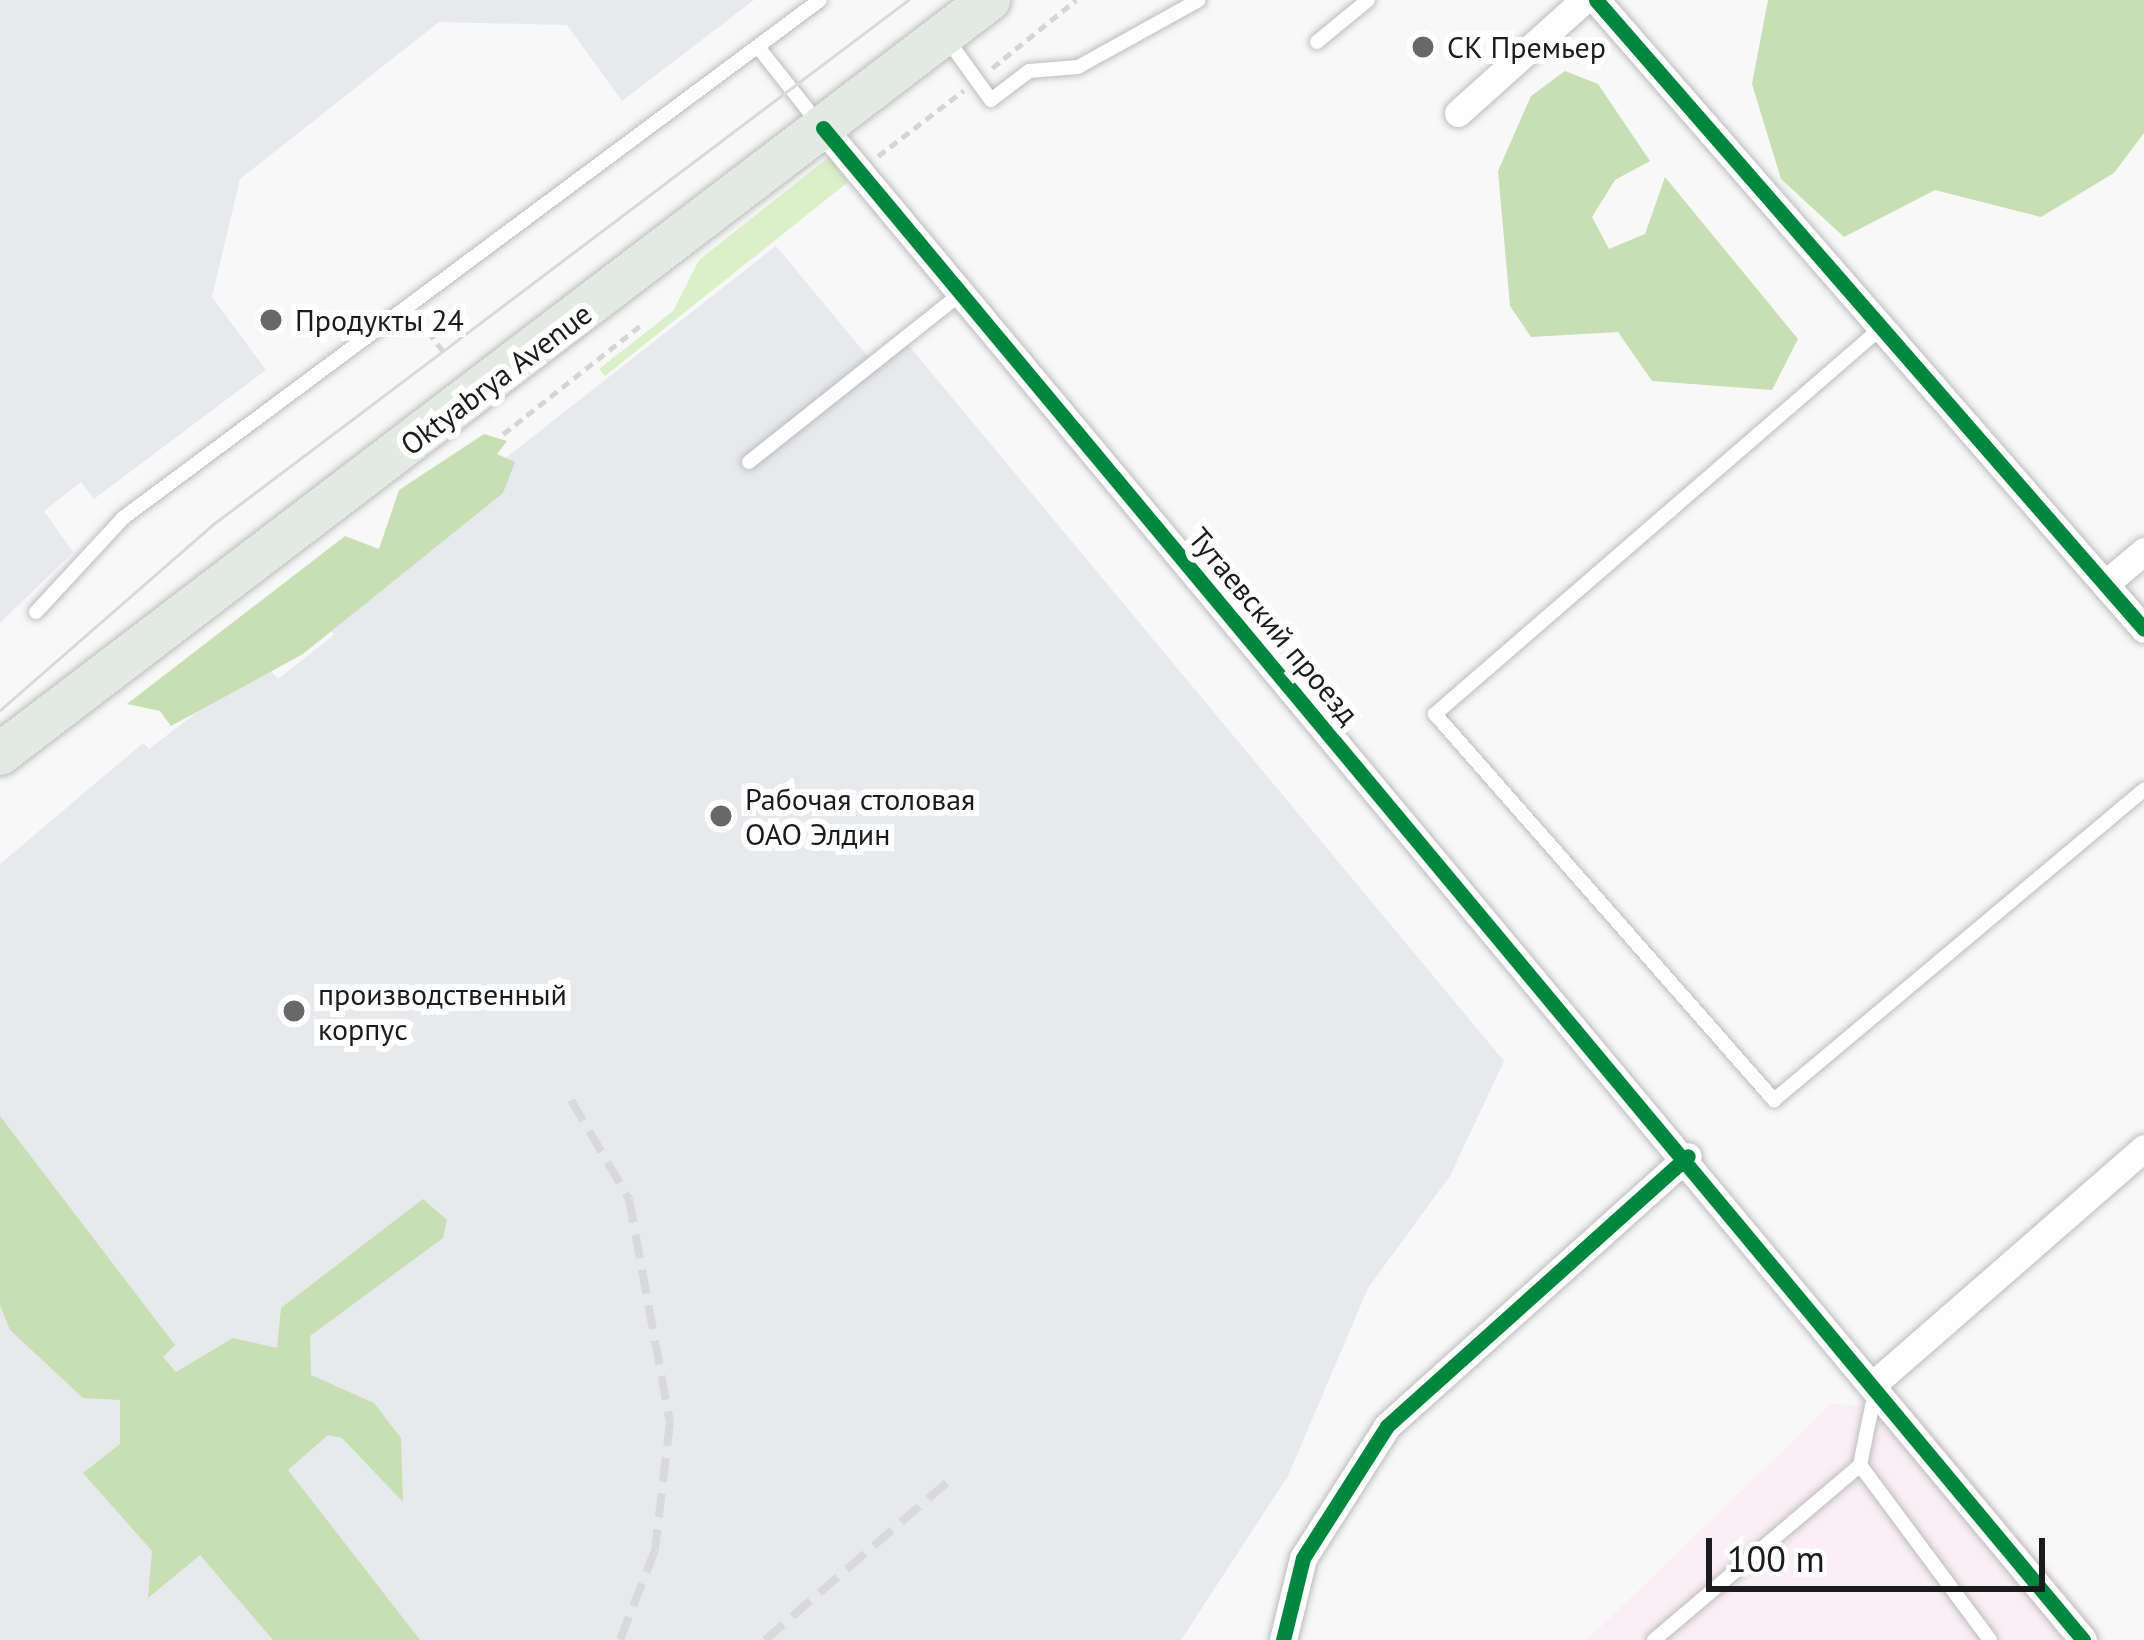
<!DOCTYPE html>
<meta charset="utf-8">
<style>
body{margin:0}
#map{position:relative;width:2144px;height:1640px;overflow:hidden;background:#f8f8f8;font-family:"PT Sans",sans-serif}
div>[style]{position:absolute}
.commercial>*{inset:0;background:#fbeef4}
.built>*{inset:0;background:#e7e9ed}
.green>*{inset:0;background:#dbf0c8}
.forest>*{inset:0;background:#c8dfb3}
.path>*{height:4.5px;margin-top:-2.25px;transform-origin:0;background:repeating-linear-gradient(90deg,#d5d5d5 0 9px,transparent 0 15px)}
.roads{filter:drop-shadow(0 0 3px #bdbdbd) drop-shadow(0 0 3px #bdbdbd)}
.lane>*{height:14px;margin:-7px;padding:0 7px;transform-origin:7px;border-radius:7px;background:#fefefe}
.street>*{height:27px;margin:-13.5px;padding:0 13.5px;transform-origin:13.5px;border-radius:13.5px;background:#fefefe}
.primary>*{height:42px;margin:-21px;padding:0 21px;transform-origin:21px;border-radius:21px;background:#e3eae4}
.tram>*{height:3px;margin:-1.5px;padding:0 1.5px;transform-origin:1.5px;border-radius:1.5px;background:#d9d9d9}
.rail>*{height:8px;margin-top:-4px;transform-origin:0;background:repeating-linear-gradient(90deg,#d9d9d9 0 24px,transparent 0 36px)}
.cycleway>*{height:15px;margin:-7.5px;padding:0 7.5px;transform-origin:7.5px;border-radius:7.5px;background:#00873e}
.dots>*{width:33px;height:33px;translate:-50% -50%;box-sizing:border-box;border:6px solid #fff;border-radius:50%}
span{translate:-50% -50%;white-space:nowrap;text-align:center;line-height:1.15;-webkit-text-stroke:12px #fff;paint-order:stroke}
.poi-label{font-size:30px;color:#1b1b1b}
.left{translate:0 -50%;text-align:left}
.street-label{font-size:30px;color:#1b1b1b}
.scale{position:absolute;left:1706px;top:1538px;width:339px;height:54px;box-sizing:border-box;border:6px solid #1b1b1b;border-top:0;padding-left:15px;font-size:36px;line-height:42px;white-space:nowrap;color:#1b1b1b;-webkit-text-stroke:9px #fff;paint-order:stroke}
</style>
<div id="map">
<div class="commercial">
<div style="clip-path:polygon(1831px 1404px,1913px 1408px,2107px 1640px,1587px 1640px)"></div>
</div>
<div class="built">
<div style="clip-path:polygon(0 0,754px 0,622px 101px,567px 25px,439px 22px,240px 179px,212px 297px,266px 370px,94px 499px,81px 482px,44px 511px,73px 552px,0 623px)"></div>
<div style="clip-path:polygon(776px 246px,869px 358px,900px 335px,1504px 1061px,1450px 1176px,1368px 1288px,1288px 1476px,1181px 1640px,0 1640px,0 864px,143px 743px,149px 749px,263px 661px,278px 679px,334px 635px,323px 619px,489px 471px)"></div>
</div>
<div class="green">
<div style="clip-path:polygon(829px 157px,848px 182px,605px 376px,599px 369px,673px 311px,699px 260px)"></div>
</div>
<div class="forest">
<div style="clip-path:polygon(1768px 0,2144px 0,2144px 133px,2114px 173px,2041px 217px,1935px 190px,1844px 237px,1781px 179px,1752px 84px)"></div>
<div style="clip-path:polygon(1565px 71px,1598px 84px,1650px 161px,1615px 180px,1592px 217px,1609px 249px,1645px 234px,1665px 177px,1798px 339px,1772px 390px,1652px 381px,1618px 332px,1531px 337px,1510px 306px,1498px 171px,1531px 96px)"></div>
<div style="clip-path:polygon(484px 434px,507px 441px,497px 454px,515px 462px,503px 493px,303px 654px,171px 726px,160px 711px,127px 704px,345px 536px,379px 549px,399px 490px)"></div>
<div style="clip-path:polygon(0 1116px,175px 1345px,163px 1357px,176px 1372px,233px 1338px,277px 1348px,281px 1308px,423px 1199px,447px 1220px,443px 1238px,310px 1336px,311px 1375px,374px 1403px,401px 1438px,403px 1502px,342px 1438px,328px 1435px,288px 1470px,420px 1640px,273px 1640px,200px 1555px,148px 1598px,152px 1551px,83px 1473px,120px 1444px,120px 1400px,83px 1398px,10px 1330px,0 1305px)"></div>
</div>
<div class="path">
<div style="left:992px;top:68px;width:108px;rotate:-39deg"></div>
<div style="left:878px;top:156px;width:108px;rotate:-37.5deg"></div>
<div style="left:419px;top:320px;width:39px;rotate:52deg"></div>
<div style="left:503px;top:434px;width:176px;rotate:-38.3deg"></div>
</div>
<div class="roads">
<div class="lane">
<div style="left:947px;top:39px;width:75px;rotate:54.2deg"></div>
<div style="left:991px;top:100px;width:48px;rotate:-37.3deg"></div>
<div style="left:1029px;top:71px;width:49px;rotate:-4.7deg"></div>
<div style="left:1078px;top:67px;width:138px;rotate:-29deg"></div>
<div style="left:1317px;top:42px;width:66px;rotate:-39.5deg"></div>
<div style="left:758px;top:47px;width:98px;rotate:51.6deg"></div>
<div style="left:1881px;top:328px;width:590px;rotate:139.12deg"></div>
<div style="left:1435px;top:714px;width:514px;rotate:48.71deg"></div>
<div style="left:1774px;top:1100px;width:483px;rotate:-40deg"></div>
<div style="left:749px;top:462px;width:267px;rotate:-38.5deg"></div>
<div style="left:36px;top:612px;width:128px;rotate:-47.2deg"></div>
<div style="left:123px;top:518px;width:868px;rotate:-36.62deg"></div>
<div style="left:1860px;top:1465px;width:218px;rotate:53.4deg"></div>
<div style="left:1654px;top:1640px;width:270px;rotate:-40.3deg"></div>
<div style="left:1860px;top:1465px;width:75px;rotate:-78.4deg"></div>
</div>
<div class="street">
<div style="left:1596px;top:0;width:834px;rotate:48.94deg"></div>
<div style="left:1458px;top:113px;width:169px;rotate:-41.9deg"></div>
<div style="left:823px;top:128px;width:1968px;rotate:50.19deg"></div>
<div style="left:2105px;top:584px;width:51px;rotate:-40.2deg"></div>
<div style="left:1877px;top:1381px;width:354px;rotate:-41.1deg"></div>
<div style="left:1283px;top:1640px;width:84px;rotate:-76.3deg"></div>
<div style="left:1303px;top:1558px;width:156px;rotate:-57.5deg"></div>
<div style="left:1387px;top:1426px;width:404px;rotate:-41.9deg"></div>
</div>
<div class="primary">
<div style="left:0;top:754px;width:1244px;rotate:-37.32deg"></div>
</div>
</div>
<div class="tram">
<div style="left:0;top:710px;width:281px;rotate:-41.1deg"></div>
<div style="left:212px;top:525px;width:872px;rotate:-37.03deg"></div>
</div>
<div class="rail">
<div style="left:571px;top:1100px;width:115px;rotate:59.6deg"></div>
<div style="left:629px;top:1199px;width:227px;rotate:79.6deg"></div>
<div style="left:670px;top:1422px;width:129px;rotate:96.7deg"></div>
<div style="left:655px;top:1550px;width:97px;rotate:111.3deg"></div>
<div style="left:765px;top:1640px;width:247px;rotate:-40.9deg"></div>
</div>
<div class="cycleway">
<div style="left:1596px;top:0;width:834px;rotate:48.94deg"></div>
<div style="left:823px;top:128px;width:1968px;rotate:50.19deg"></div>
<div style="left:1283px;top:1640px;width:84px;rotate:-76.3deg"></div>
<div style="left:1303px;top:1558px;width:156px;rotate:-57.5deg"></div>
<div style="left:1387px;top:1426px;width:404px;rotate:-41.9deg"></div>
</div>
<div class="dots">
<div style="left:1423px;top:47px;background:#686868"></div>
<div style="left:271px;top:320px;background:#686868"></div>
<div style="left:721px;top:816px;background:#686868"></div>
<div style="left:294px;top:1011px;background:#686868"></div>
</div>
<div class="poi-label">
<span class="left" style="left:1447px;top:47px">СК Премьер</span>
<span class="left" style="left:295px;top:320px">Продукты 24</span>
<span class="left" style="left:745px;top:816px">Рабочая столовая<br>ОАО Элдин</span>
<span class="left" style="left:318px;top:1011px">производственный<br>корпус</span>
</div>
<div class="street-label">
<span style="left:496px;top:379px;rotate:-37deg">Oktyabrya Avenue</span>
<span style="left:1274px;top:626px;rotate:50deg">Тутаевский проезд</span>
</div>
<div class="scale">100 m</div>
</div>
